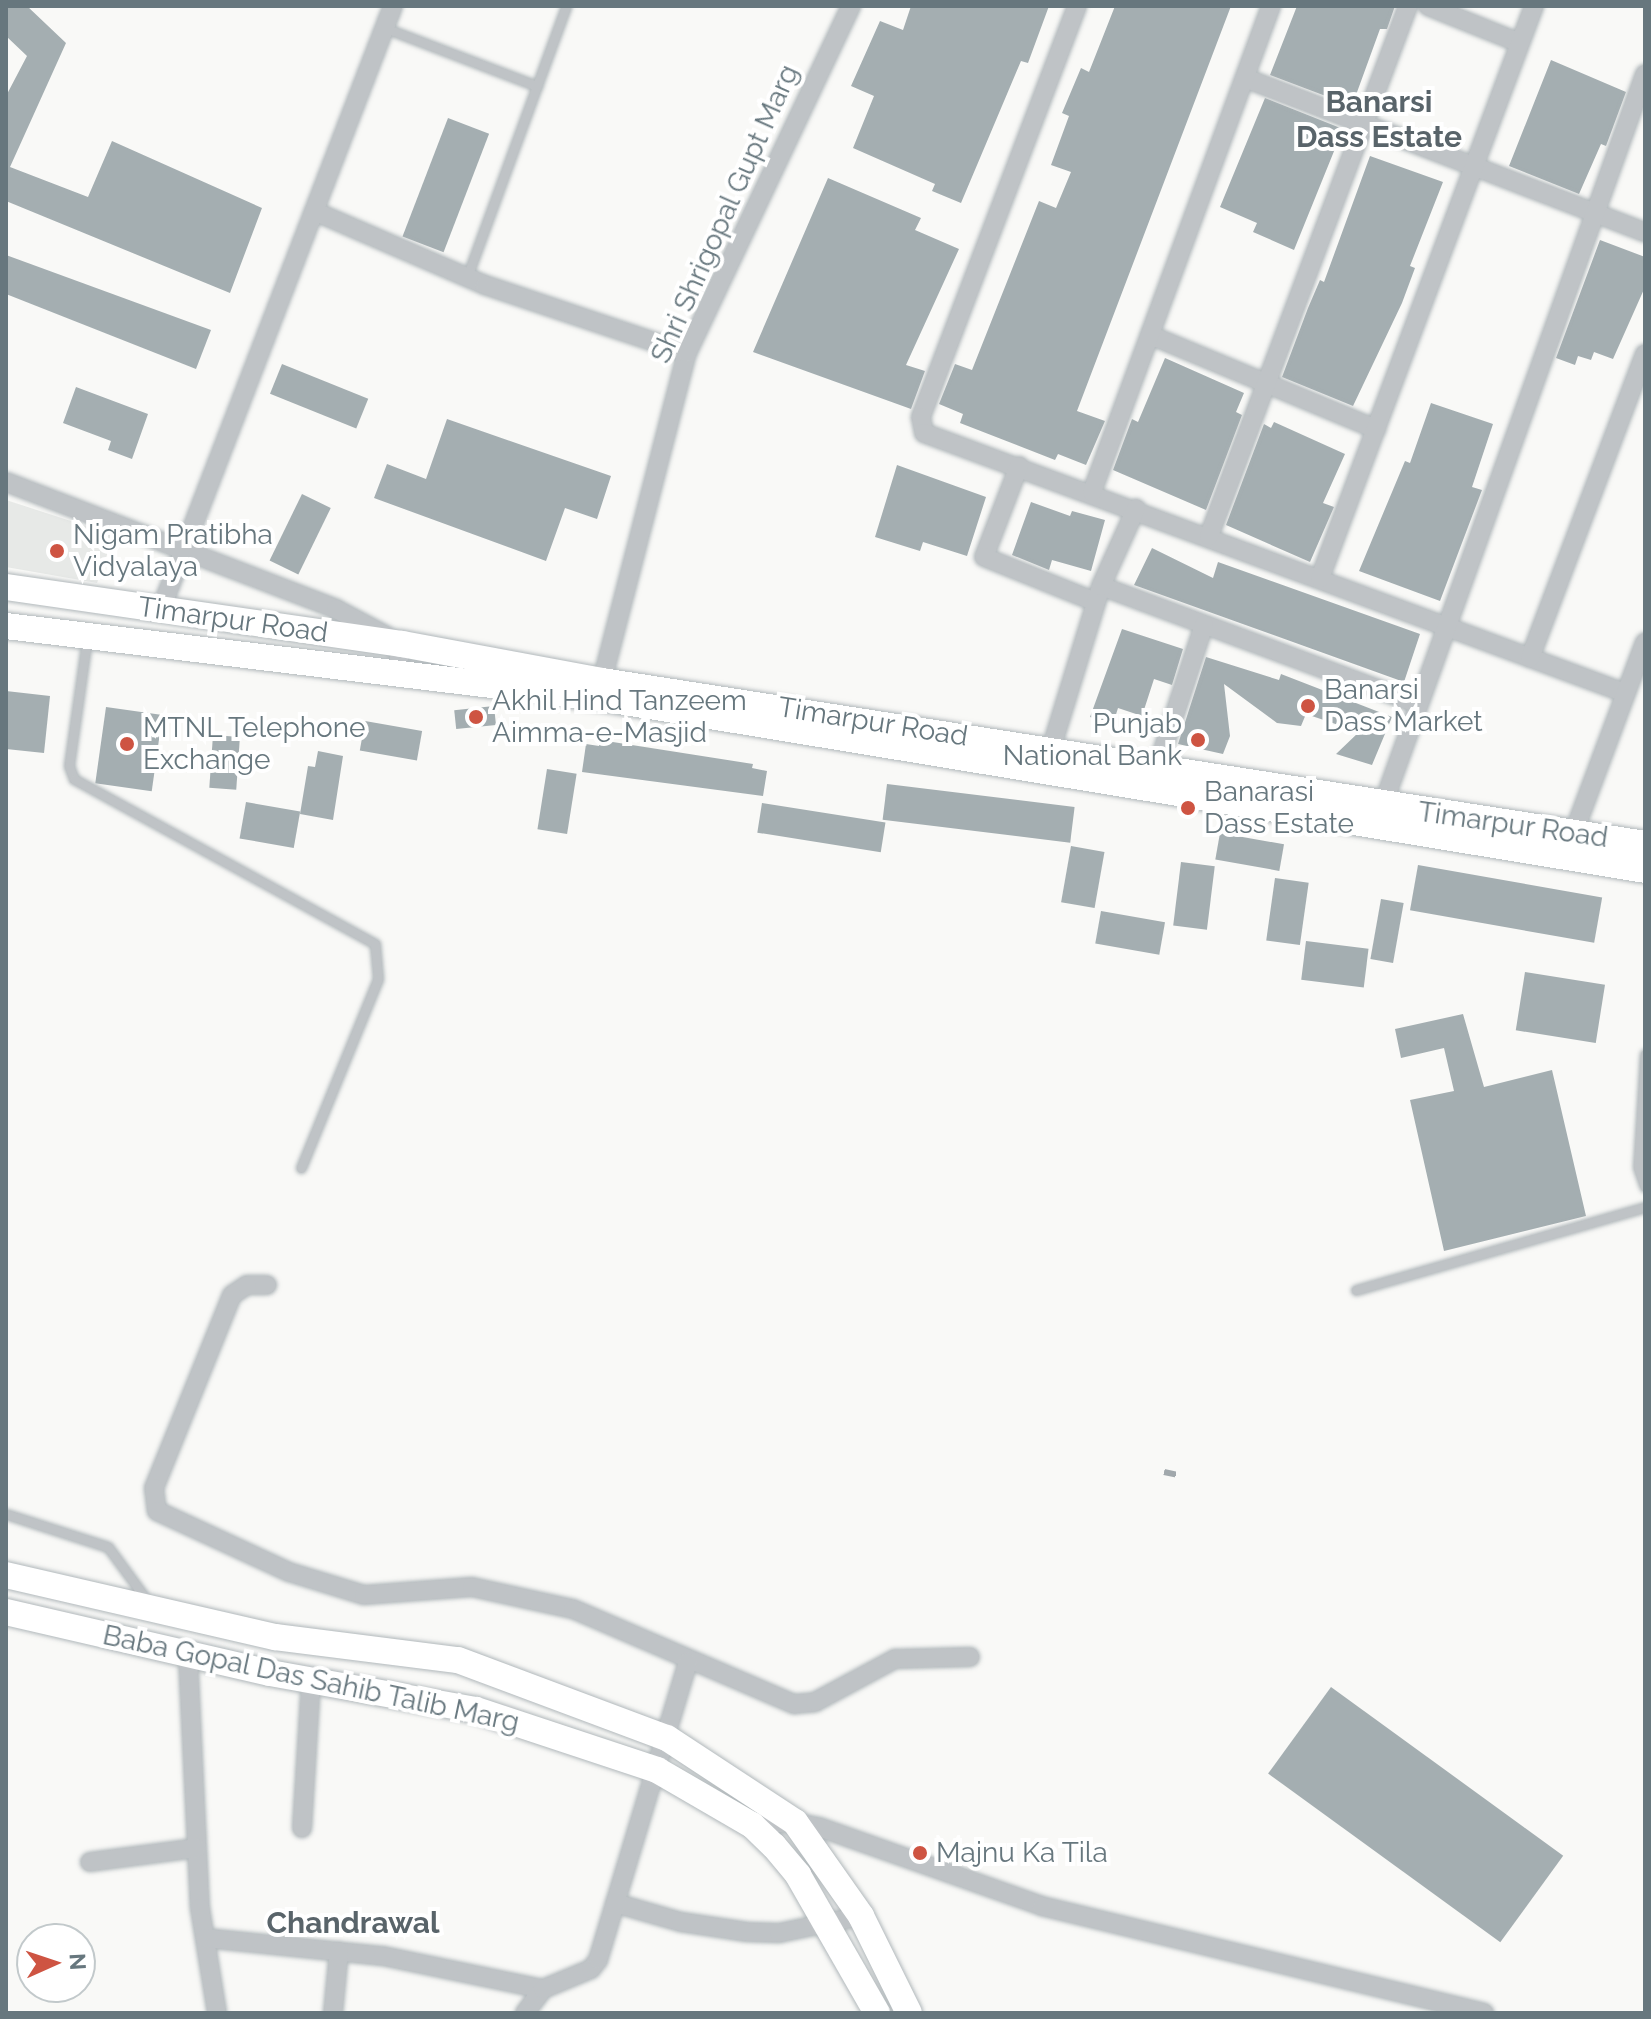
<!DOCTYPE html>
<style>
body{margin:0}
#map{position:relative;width:1651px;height:2019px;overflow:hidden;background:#f9f9f7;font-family:Raleway,sans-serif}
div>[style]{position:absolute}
.built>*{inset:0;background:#e7e9e7}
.building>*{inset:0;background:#a4aeb1;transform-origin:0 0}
.roads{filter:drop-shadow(0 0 2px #b1b8bb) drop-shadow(0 0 2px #b1b8bb)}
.lane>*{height:9px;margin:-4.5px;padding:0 4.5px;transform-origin:4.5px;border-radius:4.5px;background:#bfc3c6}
.street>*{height:18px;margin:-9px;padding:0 9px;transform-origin:9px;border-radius:9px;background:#bfc3c6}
.secondary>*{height:26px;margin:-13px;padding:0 13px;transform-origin:13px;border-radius:13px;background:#fff}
.rail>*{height:6px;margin-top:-3px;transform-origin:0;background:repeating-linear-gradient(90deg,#a1a8ac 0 12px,transparent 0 18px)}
.dots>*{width:22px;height:22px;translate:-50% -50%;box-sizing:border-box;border:4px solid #fff;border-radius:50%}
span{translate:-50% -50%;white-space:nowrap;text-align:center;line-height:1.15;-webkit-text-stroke:8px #fff;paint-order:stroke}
.street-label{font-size:28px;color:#67777e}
.poi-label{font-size:28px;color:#67777e}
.left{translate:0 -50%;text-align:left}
.right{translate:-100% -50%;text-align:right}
.neighbourhood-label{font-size:30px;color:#59646a;font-weight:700}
.frame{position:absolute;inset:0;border:8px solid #67777e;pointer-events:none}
.north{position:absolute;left:16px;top:1923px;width:80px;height:80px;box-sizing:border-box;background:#fff;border:2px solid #c2c9cb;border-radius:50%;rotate:87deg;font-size:22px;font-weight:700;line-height:32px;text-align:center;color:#67777e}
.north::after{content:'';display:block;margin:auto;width:28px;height:36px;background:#ce5442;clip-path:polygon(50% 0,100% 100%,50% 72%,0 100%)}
</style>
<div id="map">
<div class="built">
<div style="clip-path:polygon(6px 500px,114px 535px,97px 583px,6px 567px)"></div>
</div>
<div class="building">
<div style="clip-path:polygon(6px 6px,27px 6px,66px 43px,10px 167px,88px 197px,112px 141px,262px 208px,230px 293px,6px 201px,6px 96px,27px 56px,6px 36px)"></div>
<div style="clip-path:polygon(911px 6px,1049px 6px,1028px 63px,1021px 61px,961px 203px,932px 191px,935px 184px,853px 148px,874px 96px,851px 86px,880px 21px,903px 30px)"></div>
<div style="clip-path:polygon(1115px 6px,1231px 6px,1077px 411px,1105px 421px,1086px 465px,1058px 454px,1055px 460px,960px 423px,963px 414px,939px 404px,955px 364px,972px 370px,1039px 201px,1056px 208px,1071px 172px,1051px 165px,1069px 116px,1062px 113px,1081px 68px,1089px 72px)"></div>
<div style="clip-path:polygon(1297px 6px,1395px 6px,1387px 29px,1380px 29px,1352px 106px,1270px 75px)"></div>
<div style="clip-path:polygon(1551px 60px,1626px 92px,1606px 146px,1601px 144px,1579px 194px,1509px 166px)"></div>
<div style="clip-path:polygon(1265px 98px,1343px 129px,1294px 250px,1253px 232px,1257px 223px,1220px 207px)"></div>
<div style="left:448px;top:118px;width:44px;height:127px;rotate:21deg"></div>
<div style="clip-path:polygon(1370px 156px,1443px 182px,1410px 266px,1415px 268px,1402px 303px,1353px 406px,1282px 377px,1308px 308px,1320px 280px,1324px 282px)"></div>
<div style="clip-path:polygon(828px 178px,921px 218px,915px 230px,959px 249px,906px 365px,925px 371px,911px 409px,753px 352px)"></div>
<div style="clip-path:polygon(1600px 240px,1645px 257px,1645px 287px,1613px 359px,1594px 352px,1591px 360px,1578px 356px,1575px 365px,1556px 358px)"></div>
<div style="clip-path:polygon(6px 255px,211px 330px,196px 369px,6px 294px)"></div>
<div style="clip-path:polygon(1165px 358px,1244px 393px,1236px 412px,1242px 415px,1206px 510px,1113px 470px,1132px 419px,1138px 422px)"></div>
<div style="left:282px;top:364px;width:93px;height:32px;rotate:22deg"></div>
<div style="clip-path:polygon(76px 387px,148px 414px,132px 459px,108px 450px,111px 441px,63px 423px)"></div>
<div style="clip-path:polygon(1431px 403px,1493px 424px,1472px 487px,1482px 490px,1440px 601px,1359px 571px,1405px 461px,1410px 463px)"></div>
<div style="clip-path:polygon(447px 419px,611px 476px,597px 519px,565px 508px,546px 561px,374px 498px,387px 464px,426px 479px)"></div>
<div style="clip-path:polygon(1274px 422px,1345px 454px,1323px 503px,1334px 507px,1310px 562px,1226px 525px,1264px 424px,1271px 428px)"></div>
<div style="clip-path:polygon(897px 465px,986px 497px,967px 556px,923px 542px,920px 551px,875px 537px)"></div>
<div style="left:302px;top:494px;width:32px;height:74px;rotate:26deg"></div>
<div style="clip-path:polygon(1031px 502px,1070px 516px,1072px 511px,1105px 520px,1091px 571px,1052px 560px,1049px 570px,1012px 555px)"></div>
<div style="clip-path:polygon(1152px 548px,1213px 578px,1218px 562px,1420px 634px,1404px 682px,1134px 585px)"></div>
<div style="clip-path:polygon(1122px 629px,1183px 649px,1172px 685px,1154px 679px,1142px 716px,1118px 708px,1113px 724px,1090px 717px)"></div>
<div style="clip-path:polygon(1206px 657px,1279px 680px,1281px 674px,1392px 717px,1372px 765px,1336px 754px,1359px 732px,1306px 714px,1301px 726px,1277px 723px,1224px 684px,1230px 736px,1223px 754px,1178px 744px)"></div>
<div style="clip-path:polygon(6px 691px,50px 696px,44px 753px,6px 749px)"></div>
<div style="left:494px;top:706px;width:19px;height:40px;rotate:84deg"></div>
<div style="left:106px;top:707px;width:57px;height:77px;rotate:8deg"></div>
<div style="left:365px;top:721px;width:58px;height:30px;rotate:10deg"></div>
<div style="left:213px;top:735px;width:27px;height:53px;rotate:4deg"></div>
<div style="clip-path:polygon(600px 740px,753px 764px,752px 768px,767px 771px,763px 796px,582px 772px,586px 744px,599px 746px)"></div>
<div style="clip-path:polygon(318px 751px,343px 756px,333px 820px,300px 814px,308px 766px,315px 767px)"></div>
<div style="left:547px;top:769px;width:30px;height:61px;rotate:9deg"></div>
<div style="left:887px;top:784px;width:189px;height:36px;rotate:7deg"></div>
<div style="left:246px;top:802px;width:55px;height:37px;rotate:10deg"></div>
<div style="left:762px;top:803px;width:125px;height:30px;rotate:9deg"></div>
<div style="left:1220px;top:833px;width:65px;height:27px;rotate:10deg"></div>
<div style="left:1071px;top:846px;width:34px;height:57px;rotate:10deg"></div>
<div style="left:1181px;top:862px;width:34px;height:64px;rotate:7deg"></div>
<div style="left:1418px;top:865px;width:187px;height:46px;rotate:10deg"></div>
<div style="left:1275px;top:878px;width:34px;height:63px;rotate:8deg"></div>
<div style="left:1381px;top:899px;width:23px;height:61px;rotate:10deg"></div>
<div style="left:1101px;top:911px;width:65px;height:33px;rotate:10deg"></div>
<div style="left:1306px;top:941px;width:63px;height:39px;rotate:7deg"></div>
<div style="left:1525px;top:972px;width:81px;height:59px;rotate:9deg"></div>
<div style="clip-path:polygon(1463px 1014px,1484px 1087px,1552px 1070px,1586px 1216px,1444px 1251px,1410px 1100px,1454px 1091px,1444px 1048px,1401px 1058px,1395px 1029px)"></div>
<div style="left:1331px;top:1687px;width:287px;height:107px;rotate:36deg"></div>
</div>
<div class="roads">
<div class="lane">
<div style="left:385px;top:28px;width:163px;rotate:20.9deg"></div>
<div style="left:467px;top:277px;width:289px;rotate:-69.9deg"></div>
<div style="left:87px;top:639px;width:128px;rotate:98.1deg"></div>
<div style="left:69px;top:766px;width:14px;rotate:69deg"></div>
<div style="left:74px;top:779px;width:343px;rotate:28.7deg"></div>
<div style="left:375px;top:944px;width:35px;rotate:85deg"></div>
<div style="left:378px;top:979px;width:204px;rotate:112.2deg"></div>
<div style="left:1645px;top:1054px;width:113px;rotate:93.5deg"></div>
<div style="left:1638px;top:1167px;width:21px;rotate:71deg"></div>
<div style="left:1356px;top:1290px;width:301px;rotate:-16deg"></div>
<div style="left:6px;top:1514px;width:107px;rotate:17.9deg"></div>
<div style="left:108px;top:1547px;width:69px;rotate:53.8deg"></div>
</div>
<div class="street">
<div style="left:1077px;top:6px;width:440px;rotate:110.8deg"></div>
<div style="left:921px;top:417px;width:16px;rotate:79deg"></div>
<div style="left:924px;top:433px;width:748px;rotate:20.35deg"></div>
<div style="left:1428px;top:6px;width:99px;rotate:21.9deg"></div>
<div style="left:1245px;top:78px;width:429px;rotate:21.1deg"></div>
<div style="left:314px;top:211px;width:186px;rotate:23.4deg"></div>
<div style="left:485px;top:285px;width:213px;rotate:18.6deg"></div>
<div style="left:1150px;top:335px;width:245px;rotate:22.6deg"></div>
<div style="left:1019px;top:466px;width:97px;rotate:111deg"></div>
<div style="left:984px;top:557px;width:121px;rotate:21.9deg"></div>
<div style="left:6px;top:482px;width:354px;rotate:21deg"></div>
<div style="left:336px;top:609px;width:75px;rotate:27.9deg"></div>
<div style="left:402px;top:644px;width:30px;rotate:102deg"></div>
<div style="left:1092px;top:492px;width:518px;rotate:-69.78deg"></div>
<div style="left:1209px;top:536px;width:566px;rotate:-69.42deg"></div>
<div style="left:1320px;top:578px;width:611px;rotate:-69.49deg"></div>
<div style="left:1101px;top:586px;width:338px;rotate:20.4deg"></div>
<div style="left:161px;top:609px;width:646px;rotate:-68.96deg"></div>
<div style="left:1530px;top:658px;width:325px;rotate:-69.3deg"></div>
<div style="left:602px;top:681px;width:339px;rotate:-75.5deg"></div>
<div style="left:687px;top:353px;width:384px;rotate:-64.7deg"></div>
<div style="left:1047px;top:762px;width:184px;rotate:-72.9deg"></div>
<div style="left:1101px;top:586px;width:85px;rotate:-65.6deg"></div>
<div style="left:1154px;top:777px;width:160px;rotate:-71.8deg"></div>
<div style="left:1380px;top:813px;width:785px;rotate:-70.27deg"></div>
<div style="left:1571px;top:840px;width:211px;rotate:-69.5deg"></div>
<div style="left:267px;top:1285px;width:20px;rotate:180deg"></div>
<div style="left:247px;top:1285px;width:18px;rotate:146deg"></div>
<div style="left:232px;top:1295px;width:208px;rotate:112deg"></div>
<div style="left:154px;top:1488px;width:23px;rotate:83deg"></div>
<div style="left:157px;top:1511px;width:145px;rotate:24.8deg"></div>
<div style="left:289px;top:1572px;width:78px;rotate:17deg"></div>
<div style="left:364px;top:1595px;width:108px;rotate:-4.2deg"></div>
<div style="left:472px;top:1587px;width:103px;rotate:12.3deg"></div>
<div style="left:573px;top:1609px;width:241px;rotate:23.3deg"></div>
<div style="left:794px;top:1704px;width:21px;rotate:-5deg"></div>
<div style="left:815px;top:1702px;width:91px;rotate:-28.3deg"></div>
<div style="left:895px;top:1659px;width:75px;rotate:-1.5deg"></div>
<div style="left:188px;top:1656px;width:252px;rotate:87.3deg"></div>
<div style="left:200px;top:1908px;width:106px;rotate:80.8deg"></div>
<div style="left:752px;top:1825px;width:43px;rotate:-4deg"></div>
<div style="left:795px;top:1822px;width:25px;rotate:12deg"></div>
<div style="left:819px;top:1827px;width:237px;rotate:19.5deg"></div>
<div style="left:1042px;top:1906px;width:455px;rotate:13.6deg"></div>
<div style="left:302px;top:1828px;width:148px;rotate:-86.5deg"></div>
<div style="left:90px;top:1862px;width:107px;rotate:-7.5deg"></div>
<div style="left:615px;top:1903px;width:69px;rotate:16.1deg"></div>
<div style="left:681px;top:1922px;width:67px;rotate:8.6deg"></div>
<div style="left:747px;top:1932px;width:32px;rotate:2deg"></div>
<div style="left:779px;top:1933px;width:84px;rotate:-11.7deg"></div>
<div style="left:205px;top:1938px;width:179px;rotate:5.8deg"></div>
<div style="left:383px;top:1956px;width:163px;rotate:11.7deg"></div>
<div style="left:333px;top:2013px;width:62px;rotate:-84.5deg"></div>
<div style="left:525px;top:2013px;width:30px;rotate:-53deg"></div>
<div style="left:543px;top:1989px;width:52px;rotate:-22.6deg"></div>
<div style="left:591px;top:1969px;width:11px;rotate:-52deg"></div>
<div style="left:598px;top:1960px;width:311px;rotate:-73.2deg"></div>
</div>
<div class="secondary">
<div style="left:6px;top:587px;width:400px;rotate:8.2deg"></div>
<div style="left:402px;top:644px;width:203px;rotate:10.5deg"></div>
<div style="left:602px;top:681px;width:1056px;rotate:8.88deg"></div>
<div style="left:6px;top:626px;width:605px;rotate:6.93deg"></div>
<div style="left:607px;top:699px;width:1052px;rotate:9.35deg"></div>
<div style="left:6px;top:1575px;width:276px;rotate:13deg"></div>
<div style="left:275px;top:1637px;width:184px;rotate:7.2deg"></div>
<div style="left:458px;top:1660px;width:223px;rotate:20.5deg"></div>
<div style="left:667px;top:1738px;width:153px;rotate:33.3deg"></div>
<div style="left:795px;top:1822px;width:115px;rotate:54.9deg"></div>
<div style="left:861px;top:1916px;width:108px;rotate:63.7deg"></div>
<div style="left:6px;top:1612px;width:271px;rotate:13deg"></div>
<div style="left:270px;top:1673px;width:209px;rotate:10.2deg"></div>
<div style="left:476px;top:1710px;width:191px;rotate:18.3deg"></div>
<div style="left:657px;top:1770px;width:110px;rotate:30.1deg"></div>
<div style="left:752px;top:1825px;width:30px;rotate:44deg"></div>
<div style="left:774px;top:1846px;width:38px;rotate:50deg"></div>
<div style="left:798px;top:1875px;width:159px;rotate:60.2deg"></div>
</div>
</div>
<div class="rail">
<div style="left:1164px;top:1472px;width:14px;rotate:12deg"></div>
</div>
<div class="dots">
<div style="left:57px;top:551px;background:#ce5442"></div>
<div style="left:1308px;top:706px;background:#ce5442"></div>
<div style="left:476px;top:717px;background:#ce5442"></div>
<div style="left:1198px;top:740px;background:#ce5442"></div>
<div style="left:127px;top:744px;background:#ce5442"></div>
<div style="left:1188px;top:808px;background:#ce5442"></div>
<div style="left:920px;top:1853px;background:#ce5442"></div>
</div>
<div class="street-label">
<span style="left:725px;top:214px;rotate:-66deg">Shri Shrigopal Gupt Marg</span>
<span style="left:233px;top:620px;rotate:8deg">Timarpur Road</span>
<span style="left:873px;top:722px;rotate:9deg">Timarpur Road</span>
<span style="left:1513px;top:825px;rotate:8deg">Timarpur Road</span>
<span style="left:311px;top:1679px;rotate:12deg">Baba Gopal Das Sahib Talib Marg</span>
</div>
<div class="poi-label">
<span class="left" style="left:73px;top:551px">Nigam Pratibha<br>Vidyalaya</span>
<span class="left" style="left:1324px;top:706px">Banarsi<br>Dass Market</span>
<span class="left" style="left:492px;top:717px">Akhil Hind Tanzeem<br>Aimma-e-Masjid</span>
<span class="right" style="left:1182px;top:740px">Punjab<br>National Bank</span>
<span class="left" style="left:143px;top:744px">MTNL Telephone<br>Exchange</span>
<span class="left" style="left:1204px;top:808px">Banarasi<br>Dass Estate</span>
<span class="left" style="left:936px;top:1853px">Majnu Ka Tila</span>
</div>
<div class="neighbourhood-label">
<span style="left:1379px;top:119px">Banarsi<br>Dass Estate</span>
<span style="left:353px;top:1923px">Chandrawal</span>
</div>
<div class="frame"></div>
<div class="north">N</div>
</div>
